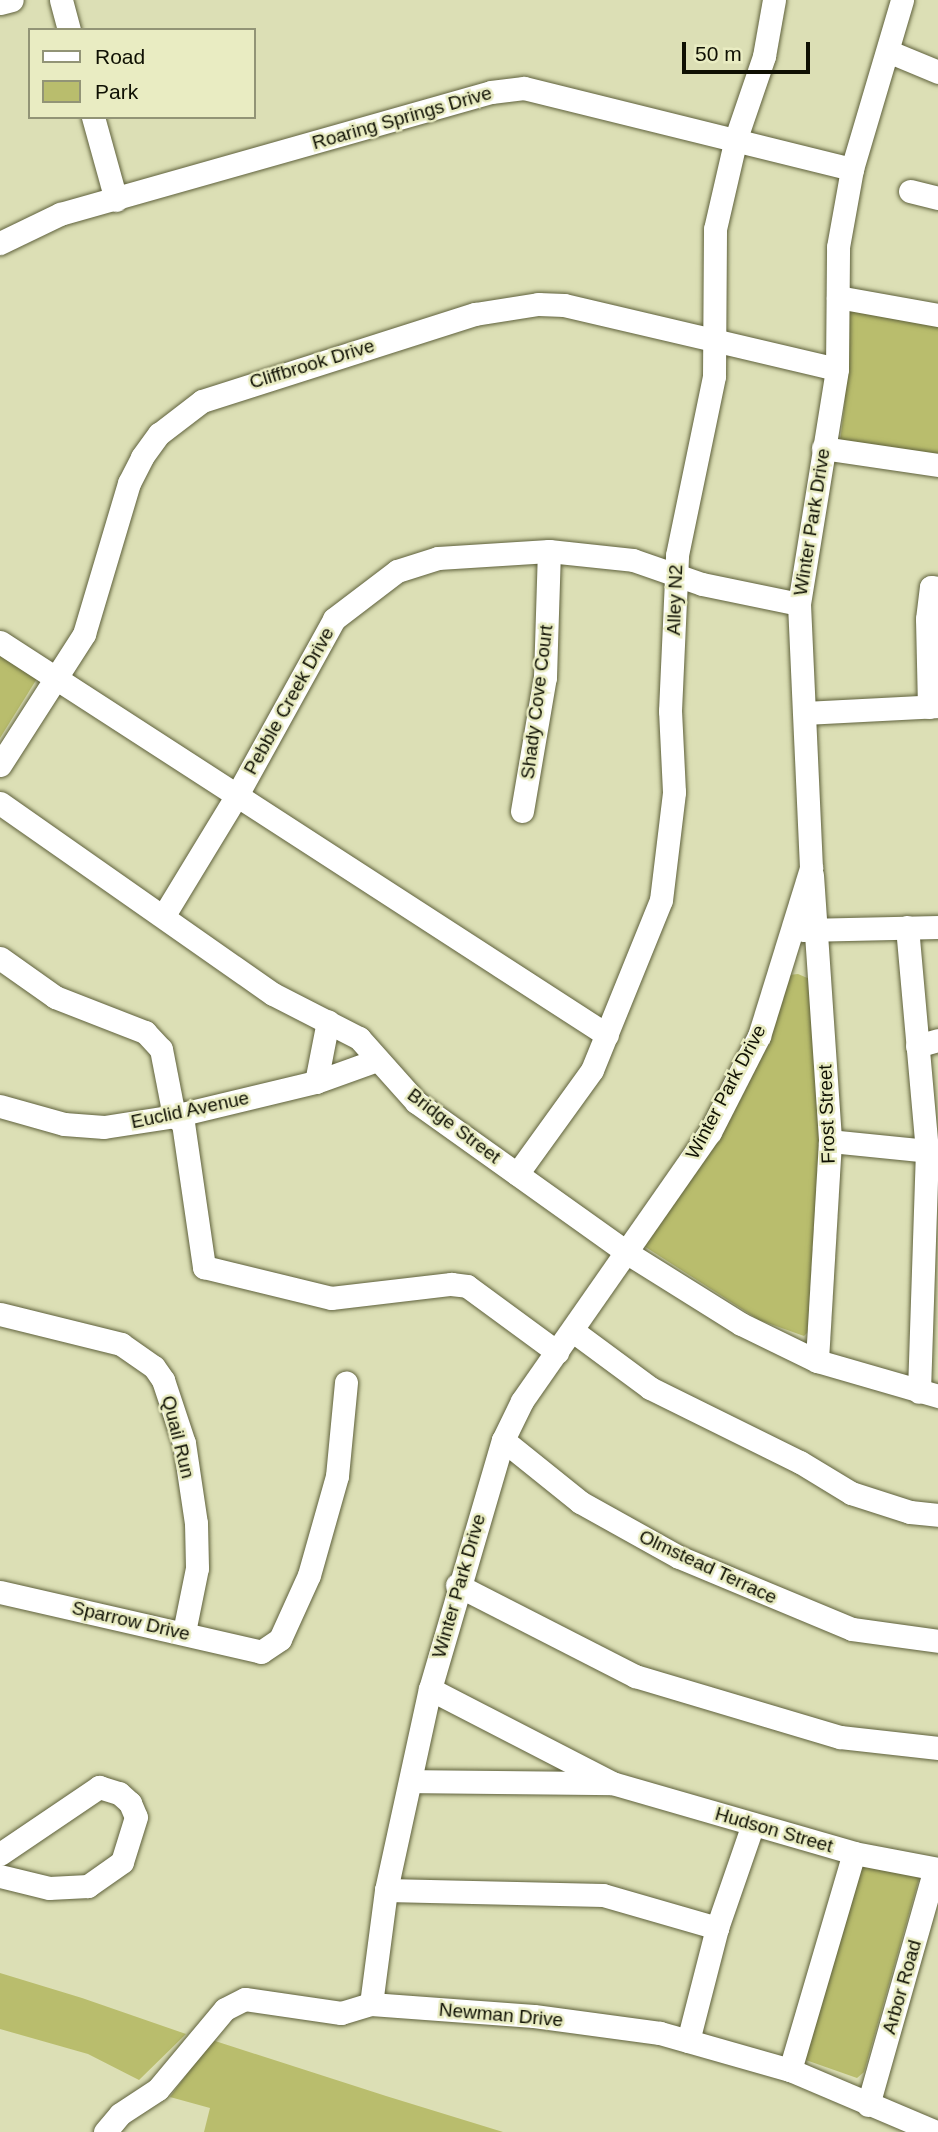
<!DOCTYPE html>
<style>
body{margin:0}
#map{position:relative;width:938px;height:2132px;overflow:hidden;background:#dcdfb5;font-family:Helvetica,sans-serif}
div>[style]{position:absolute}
.green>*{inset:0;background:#b9bd6d}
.roads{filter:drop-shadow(0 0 2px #5f613c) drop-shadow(0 0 2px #5f613c)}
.minor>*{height:23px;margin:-11.5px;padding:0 11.5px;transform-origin:11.5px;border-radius:11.5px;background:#fff}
span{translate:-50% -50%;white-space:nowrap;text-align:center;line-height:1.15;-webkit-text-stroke:5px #e9ecc2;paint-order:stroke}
.street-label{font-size:19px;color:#0f1003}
.legend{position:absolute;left:28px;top:28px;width:228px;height:91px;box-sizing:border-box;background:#e9ecc2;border:2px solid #929476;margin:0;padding:9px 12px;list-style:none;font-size:21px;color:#0f1003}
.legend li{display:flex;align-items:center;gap:14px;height:35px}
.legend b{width:35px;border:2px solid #929476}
.scale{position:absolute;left:682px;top:42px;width:128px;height:32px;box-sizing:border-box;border:4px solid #0f1003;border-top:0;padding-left:9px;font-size:21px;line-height:24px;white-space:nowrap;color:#0f1003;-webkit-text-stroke:5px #e9ecc2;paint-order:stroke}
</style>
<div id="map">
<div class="green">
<div style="clip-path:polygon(843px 309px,938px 323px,938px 459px,840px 443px,845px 400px)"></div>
<div style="clip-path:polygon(0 648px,38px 677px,0 738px)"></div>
<div style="clip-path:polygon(798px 974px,812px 980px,821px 1112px,812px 1328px,804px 1336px,759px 1320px,644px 1246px,789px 975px)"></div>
<div style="clip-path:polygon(856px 1861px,920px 1875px,864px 2072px,857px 2078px,800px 2058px)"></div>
<div style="clip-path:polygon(0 1973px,82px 1998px,186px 2034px,139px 2080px,88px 2054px,0 2029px)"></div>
<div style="clip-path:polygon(212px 2040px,386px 2096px,503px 2132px,204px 2132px,210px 2108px,170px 2097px)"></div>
</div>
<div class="roads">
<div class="minor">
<div style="left:61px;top:0;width:31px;rotate:75deg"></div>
<div style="left:0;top:3px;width:12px;rotate:-14deg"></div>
<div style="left:890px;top:52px;width:52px;rotate:22.6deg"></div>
<div style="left:93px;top:117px;width:86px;rotate:74.5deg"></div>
<div style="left:910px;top:191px;width:29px;rotate:14deg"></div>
<div style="left:0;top:243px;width:67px;rotate:-25.8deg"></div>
<div style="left:60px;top:214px;width:448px;rotate:-15.8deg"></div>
<div style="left:491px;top:92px;width:33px;rotate:-7deg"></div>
<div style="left:524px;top:88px;width:338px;rotate:13.9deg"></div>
<div style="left:838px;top:297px;width:102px;rotate:10.2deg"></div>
<div style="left:823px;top:448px;width:116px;rotate:8.4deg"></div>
<div style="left:0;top:642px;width:723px;rotate:32.92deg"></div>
<div style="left:929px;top:707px;width:88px;rotate:-91.3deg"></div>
<div style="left:927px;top:619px;width:32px;rotate:-83deg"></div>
<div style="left:931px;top:587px;width:7px;rotate:8deg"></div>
<div style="left:806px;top:713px;width:132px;rotate:-3deg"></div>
<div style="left:0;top:765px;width:156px;rotate:-57.3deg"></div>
<div style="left:84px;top:634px;width:158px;rotate:-73.4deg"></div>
<div style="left:129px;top:483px;width:29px;rotate:-63deg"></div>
<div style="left:142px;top:457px;width:29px;rotate:-54deg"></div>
<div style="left:159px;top:434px;width:54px;rotate:-37.5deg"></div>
<div style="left:202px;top:401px;width:287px;rotate:-17.7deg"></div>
<div style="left:475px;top:314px;width:64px;rotate:-9deg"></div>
<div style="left:538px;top:304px;width:26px;rotate:2deg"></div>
<div style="left:564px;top:305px;width:280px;rotate:13.2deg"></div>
<div style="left:0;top:803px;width:333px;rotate:35deg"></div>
<div style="left:273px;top:994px;width:97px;rotate:27.1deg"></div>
<div style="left:359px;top:1038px;width:86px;rotate:48.3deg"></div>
<div style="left:416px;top:1102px;width:262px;rotate:35.5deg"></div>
<div style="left:629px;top:1254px;width:132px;rotate:32deg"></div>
<div style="left:741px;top:1324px;width:85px;rotate:26deg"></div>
<div style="left:817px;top:1361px;width:126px;rotate:16.1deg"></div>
<div style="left:522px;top:811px;width:136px;rotate:-80.3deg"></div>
<div style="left:545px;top:677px;width:126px;rotate:-88.2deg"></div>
<div style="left:812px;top:875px;width:267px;rotate:86.1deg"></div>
<div style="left:830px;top:1141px;width:220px;rotate:93.4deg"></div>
<div style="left:164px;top:915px;width:140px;rotate:-58.7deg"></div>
<div style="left:237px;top:795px;width:201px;rotate:-61.1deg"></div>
<div style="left:334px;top:619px;width:79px;rotate:-37.3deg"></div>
<div style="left:397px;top:571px;width:43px;rotate:-17.6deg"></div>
<div style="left:438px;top:558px;width:111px;rotate:-3.6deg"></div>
<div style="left:549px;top:551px;width:84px;rotate:6.1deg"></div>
<div style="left:633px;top:560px;width:73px;rotate:19.2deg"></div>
<div style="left:702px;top:584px;width:99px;rotate:11.7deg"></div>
<div style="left:907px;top:927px;width:224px;rotate:84.9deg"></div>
<div style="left:927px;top:1150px;width:242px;rotate:91.9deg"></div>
<div style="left:804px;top:930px;width:134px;rotate:-1.3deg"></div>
<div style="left:0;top:958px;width:67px;rotate:35.3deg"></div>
<div style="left:55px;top:997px;width:97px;rotate:21.3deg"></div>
<div style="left:145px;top:1032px;width:23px;rotate:47deg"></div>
<div style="left:161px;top:1049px;width:68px;rotate:79deg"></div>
<div style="left:174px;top:1116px;width:11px;rotate:38deg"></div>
<div style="left:183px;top:1123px;width:146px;rotate:81.7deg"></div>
<div style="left:204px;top:1267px;width:131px;rotate:13.7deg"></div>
<div style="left:331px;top:1298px;width:121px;rotate:-6.7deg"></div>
<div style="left:451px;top:1284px;width:16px;rotate:7deg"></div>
<div style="left:467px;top:1286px;width:112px;rotate:36.3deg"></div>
<div style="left:917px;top:1046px;width:22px;rotate:-16deg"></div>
<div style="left:316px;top:1082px;width:62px;rotate:-78.9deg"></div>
<div style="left:0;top:1106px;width:66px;rotate:15.7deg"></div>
<div style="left:64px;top:1124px;width:40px;rotate:4.3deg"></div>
<div style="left:104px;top:1127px;width:71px;rotate:-8.9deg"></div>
<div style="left:174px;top:1116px;width:146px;rotate:-13.5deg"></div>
<div style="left:316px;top:1082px;width:65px;rotate:-19.8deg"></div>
<div style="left:830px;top:1141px;width:109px;rotate:5.8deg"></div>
<div style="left:517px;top:1174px;width:128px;rotate:-54.2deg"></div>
<div style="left:592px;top:1070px;width:183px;rotate:-67.9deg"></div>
<div style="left:661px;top:900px;width:109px;rotate:-83.1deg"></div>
<div style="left:674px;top:792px;width:81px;rotate:-92.8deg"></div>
<div style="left:670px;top:711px;width:156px;rotate:-87.4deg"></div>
<div style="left:677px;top:555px;width:183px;rotate:-78.3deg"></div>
<div style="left:714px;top:376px;width:147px;rotate:-89.6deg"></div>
<div style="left:715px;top:229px;width:93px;rotate:-77deg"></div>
<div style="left:736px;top:138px;width:87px;rotate:-71.1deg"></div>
<div style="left:764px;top:56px;width:57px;rotate:-79.9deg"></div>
<div style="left:0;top:1314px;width:125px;rotate:13.9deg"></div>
<div style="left:121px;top:1344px;width:40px;rotate:34.9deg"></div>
<div style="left:154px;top:1367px;width:16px;rotate:55deg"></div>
<div style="left:163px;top:1380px;width:66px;rotate:71.6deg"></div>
<div style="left:184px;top:1443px;width:81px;rotate:81.5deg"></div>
<div style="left:196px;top:1523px;width:45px;rotate:88.7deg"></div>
<div style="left:197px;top:1568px;width:65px;rotate:101.5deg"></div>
<div style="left:573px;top:1331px;width:96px;rotate:36.5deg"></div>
<div style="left:650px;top:1388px;width:167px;rotate:26.3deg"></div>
<div style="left:800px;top:1462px;width:60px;rotate:31.3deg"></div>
<div style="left:851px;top:1493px;width:62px;rotate:17.9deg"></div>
<div style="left:910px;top:1512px;width:28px;rotate:6deg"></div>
<div style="left:503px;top:1440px;width:99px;rotate:38.8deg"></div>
<div style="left:580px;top:1502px;width:113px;rotate:29.1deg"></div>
<div style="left:679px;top:1557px;width:187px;rotate:22.6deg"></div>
<div style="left:852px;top:1629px;width:87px;rotate:7.9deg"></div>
<div style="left:457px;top:1585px;width:200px;rotate:27.1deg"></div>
<div style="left:635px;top:1676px;width:214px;rotate:16.6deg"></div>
<div style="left:840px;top:1737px;width:99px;rotate:6.4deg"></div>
<div style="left:0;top:1592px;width:268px;rotate:12.9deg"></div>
<div style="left:261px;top:1652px;width:23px;rotate:-34deg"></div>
<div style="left:280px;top:1639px;width:70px;rotate:-65.6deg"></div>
<div style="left:309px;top:1575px;width:103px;rotate:-74.2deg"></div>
<div style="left:337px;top:1476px;width:94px;rotate:-84.5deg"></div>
<div style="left:430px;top:1689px;width:205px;rotate:27.3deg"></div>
<div style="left:612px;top:1783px;width:252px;rotate:16.1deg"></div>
<div style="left:854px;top:1853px;width:86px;rotate:10.8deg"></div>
<div style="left:411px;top:1781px;width:196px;rotate:0.6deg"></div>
<div style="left:0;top:1854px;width:120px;rotate:-34.1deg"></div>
<div style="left:99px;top:1787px;width:21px;rotate:17deg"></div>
<div style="left:119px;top:1793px;width:15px;rotate:42deg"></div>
<div style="left:130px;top:1803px;width:15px;rotate:67deg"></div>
<div style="left:136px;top:1817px;width:47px;rotate:107.3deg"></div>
<div style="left:122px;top:1862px;width:42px;rotate:144.8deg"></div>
<div style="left:88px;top:1886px;width:39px;rotate:177deg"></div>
<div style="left:49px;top:1888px;width:50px;rotate:-166.2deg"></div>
<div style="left:386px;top:1890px;width:217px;rotate:1.3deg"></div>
<div style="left:603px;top:1895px;width:119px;rotate:16.1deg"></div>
<div style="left:371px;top:2004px;width:115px;rotate:-82.5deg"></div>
<div style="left:386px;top:1890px;width:206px;rotate:-77.7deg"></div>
<div style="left:430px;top:1689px;width:259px;rotate:-73.7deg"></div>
<div style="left:503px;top:1440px;width:43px;rotate:-64deg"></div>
<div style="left:522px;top:1401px;width:328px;rotate:-55.1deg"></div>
<div style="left:710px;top:1132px;width:108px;rotate:-63deg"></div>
<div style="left:759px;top:1036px;width:176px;rotate:-72.8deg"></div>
<div style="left:811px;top:868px;width:264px;rotate:-92.6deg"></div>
<div style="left:799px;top:604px;width:238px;rotate:-80.8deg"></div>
<div style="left:837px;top:369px;width:122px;rotate:-89.5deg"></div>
<div style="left:838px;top:247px;width:79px;rotate:-79.8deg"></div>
<div style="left:852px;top:169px;width:176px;rotate:-73.5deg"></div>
<div style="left:688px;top:2041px;width:117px;rotate:-75.6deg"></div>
<div style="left:717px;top:1928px;width:110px;rotate:-70.9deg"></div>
<div style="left:790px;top:2070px;width:226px;rotate:-73.6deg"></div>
<div style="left:868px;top:2105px;width:245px;rotate:-74.2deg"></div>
<div style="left:105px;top:2132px;width:23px;rotate:-50deg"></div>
<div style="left:120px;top:2114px;width:45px;rotate:-33.3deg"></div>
<div style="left:158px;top:2089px;width:104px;rotate:-50.1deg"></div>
<div style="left:225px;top:2009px;width:22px;rotate:-27deg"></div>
<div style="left:245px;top:1999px;width:97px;rotate:8.3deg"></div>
<div style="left:341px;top:2013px;width:31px;rotate:-17deg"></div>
<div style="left:371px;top:2004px;width:163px;rotate:4.2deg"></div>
<div style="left:534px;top:2016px;width:127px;rotate:7.7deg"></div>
<div style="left:660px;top:2033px;width:135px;rotate:15.9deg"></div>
<div style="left:790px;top:2070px;width:159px;rotate:23deg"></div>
</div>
</div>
<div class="street-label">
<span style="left:402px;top:118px;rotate:-16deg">Roaring Springs Drive</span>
<span style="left:312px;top:364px;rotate:-17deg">Cliffbrook Drive</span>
<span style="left:812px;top:522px;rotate:-81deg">Winter Park Drive</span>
<span style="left:675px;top:600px;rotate:-88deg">Alley N2</span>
<span style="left:289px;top:701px;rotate:-61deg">Pebble Creek Drive</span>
<span style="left:537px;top:702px;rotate:-83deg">Shady Cove Court</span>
<span style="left:726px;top:1092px;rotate:-62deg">Winter Park Drive</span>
<span style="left:190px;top:1110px;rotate:-12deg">Euclid Avenue</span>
<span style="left:827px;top:1114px;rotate:-92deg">Frost Street</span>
<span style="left:454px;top:1126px;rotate:37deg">Bridge Street</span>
<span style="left:178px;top:1437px;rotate:76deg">Quail Run</span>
<span style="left:708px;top:1567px;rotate:25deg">Olmstead Terrace</span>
<span style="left:459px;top:1586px;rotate:-74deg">Winter Park Drive</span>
<span style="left:131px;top:1621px;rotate:13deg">Sparrow Drive</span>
<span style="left:774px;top:1830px;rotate:16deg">Hudson Street</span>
<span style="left:902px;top:1987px;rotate:-74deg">Arbor Road</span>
<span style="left:501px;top:2015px;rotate:5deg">Newman Drive</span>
</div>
<ul class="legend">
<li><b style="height:9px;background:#fff"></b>Road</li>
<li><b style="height:19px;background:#b9bd6d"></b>Park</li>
</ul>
<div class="scale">50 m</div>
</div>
